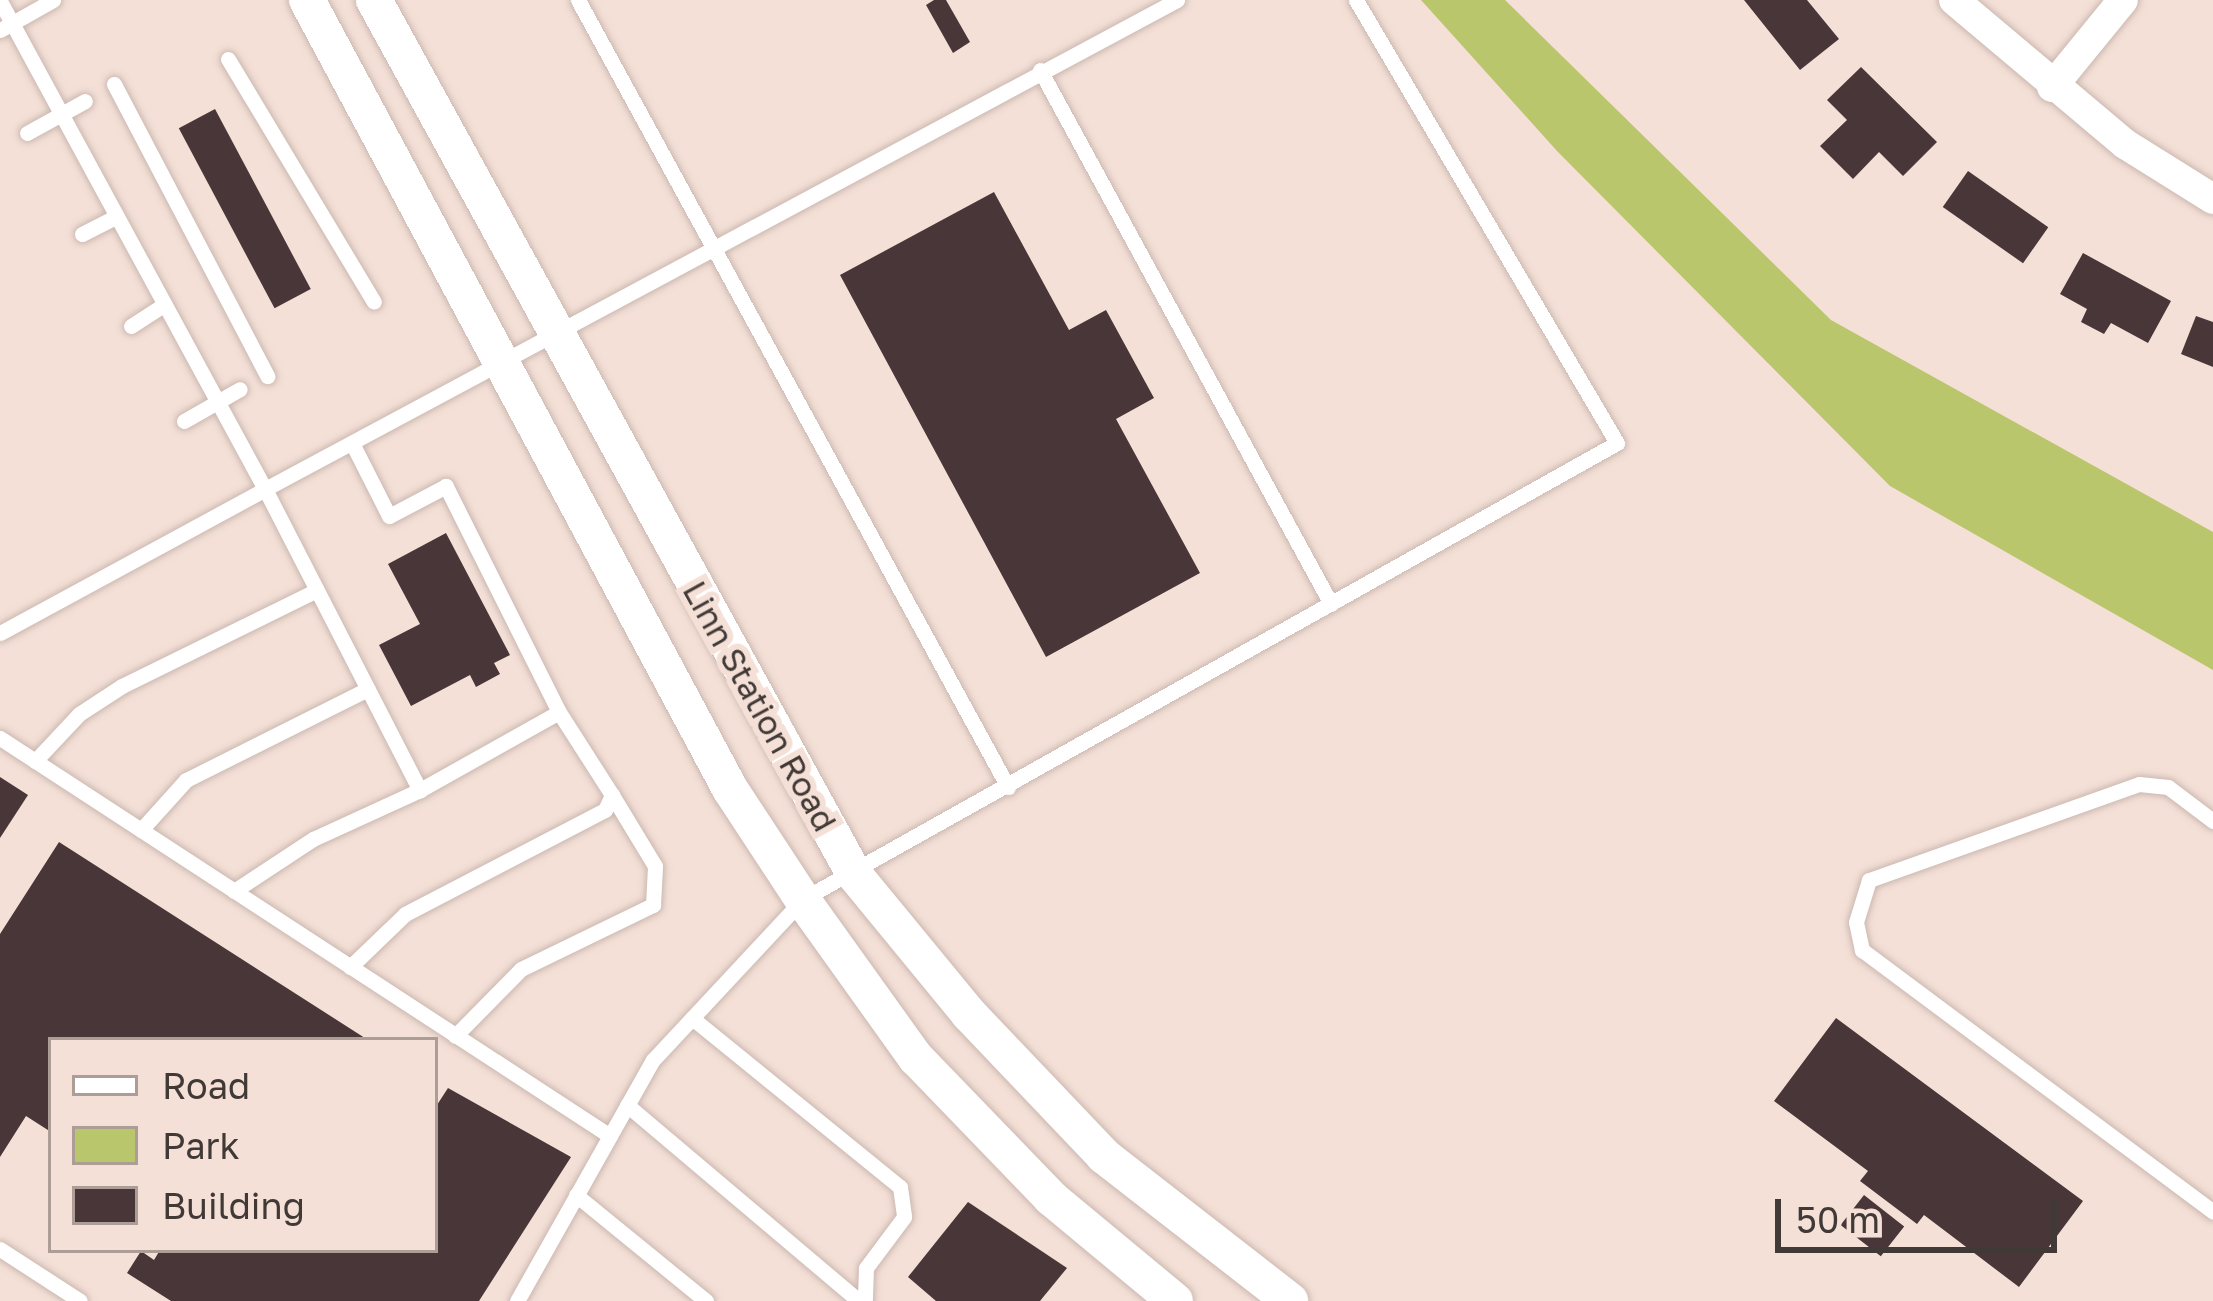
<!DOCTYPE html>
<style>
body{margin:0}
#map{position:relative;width:2213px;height:1301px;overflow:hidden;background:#f4e0d7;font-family:"Golos Text",sans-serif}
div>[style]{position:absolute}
.green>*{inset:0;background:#bac66c}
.building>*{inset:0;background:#483638;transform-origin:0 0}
.roads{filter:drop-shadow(0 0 3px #cbb8b0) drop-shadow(0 0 3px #cbb8b0)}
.service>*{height:15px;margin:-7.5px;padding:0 7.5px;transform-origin:7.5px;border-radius:7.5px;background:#fff}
.minor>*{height:30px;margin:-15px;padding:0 15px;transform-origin:15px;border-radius:15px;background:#fff}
.tertiary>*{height:36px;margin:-18px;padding:0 18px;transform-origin:18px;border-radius:18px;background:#fff}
span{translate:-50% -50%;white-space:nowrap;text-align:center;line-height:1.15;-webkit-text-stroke:12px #f4e0d7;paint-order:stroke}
.street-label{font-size:33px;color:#413936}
.legend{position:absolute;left:48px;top:1037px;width:390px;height:216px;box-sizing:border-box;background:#f4e0d7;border:3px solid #ac9d97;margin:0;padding:15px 21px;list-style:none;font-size:36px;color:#413936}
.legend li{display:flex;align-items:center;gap:24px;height:60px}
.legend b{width:60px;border:3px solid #ac9d97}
.scale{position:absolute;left:1775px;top:1199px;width:282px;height:54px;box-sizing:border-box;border:6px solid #413936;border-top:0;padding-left:15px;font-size:36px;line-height:42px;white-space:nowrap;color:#413936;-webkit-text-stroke:9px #f4e0d7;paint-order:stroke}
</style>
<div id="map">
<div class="green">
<div style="clip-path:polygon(1421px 0,1505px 0,1831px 320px,2213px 532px,2213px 670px,1890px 486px,1557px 151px)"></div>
</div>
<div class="building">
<div style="clip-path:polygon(934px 0,946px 0,970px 42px,953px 53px,926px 5px)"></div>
<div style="clip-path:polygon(1744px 0,1807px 0,1839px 39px,1800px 70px)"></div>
<div style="clip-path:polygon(1861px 67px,1937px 142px,1903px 176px,1879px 152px,1853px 179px,1820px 146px,1847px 120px,1827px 100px)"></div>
<div style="left:215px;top:109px;width:204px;height:41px;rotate:62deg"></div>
<div style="left:1968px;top:171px;width:98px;height:44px;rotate:35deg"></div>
<div style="clip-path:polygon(994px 192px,1069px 330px,1106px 310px,1154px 398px,1116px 419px,1200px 573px,1046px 657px,840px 275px)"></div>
<div style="clip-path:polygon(2083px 253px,2171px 301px,2148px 343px,2111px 323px,2104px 334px,2081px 322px,2087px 309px,2060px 294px)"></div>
<div style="clip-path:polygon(2196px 316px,2213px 322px,2213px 367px,2181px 354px)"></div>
<div style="clip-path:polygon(446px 533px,510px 655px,494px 663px,500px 674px,476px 687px,470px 675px,411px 706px,379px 645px,420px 624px,388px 564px)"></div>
<div style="clip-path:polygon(0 777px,28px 795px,0 838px)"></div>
<div style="clip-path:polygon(59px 842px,368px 1040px,51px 1040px,51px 1132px,26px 1116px,0 1157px,0 934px)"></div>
<div style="clip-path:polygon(1836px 1018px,2083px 1201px,2019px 1287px,1924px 1215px,1917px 1224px,1860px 1181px,1868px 1171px,1774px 1101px)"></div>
<div style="clip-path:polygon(448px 1088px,571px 1157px,479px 1301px,171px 1301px,127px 1273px,141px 1251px,154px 1260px,160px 1250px,435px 1250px,435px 1108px)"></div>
<div style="left:1864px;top:1195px;width:51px;height:38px;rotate:38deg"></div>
<div style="clip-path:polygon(968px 1202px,1067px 1268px,1040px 1301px,936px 1301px,908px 1277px)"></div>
</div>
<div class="roads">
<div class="service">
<div style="left:578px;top:0;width:897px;rotate:61.35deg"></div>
<div style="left:0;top:1px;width:555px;rotate:61.5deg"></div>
<div style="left:265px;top:489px;width:1035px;rotate:-28.2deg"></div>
<div style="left:0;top:30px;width:61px;rotate:-29.5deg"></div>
<div style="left:228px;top:59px;width:283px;rotate:59deg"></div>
<div style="left:1040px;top:70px;width:608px;rotate:61.41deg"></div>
<div style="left:114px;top:84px;width:330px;rotate:62.3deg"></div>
<div style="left:27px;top:133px;width:66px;rotate:-28.9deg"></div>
<div style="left:82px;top:234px;width:39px;rotate:-27deg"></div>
<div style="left:131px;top:326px;width:40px;rotate:-32.9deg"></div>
<div style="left:184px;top:421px;width:64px;rotate:-29.7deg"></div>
<div style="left:0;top:633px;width:302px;rotate:-28.5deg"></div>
<div style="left:265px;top:489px;width:339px;rotate:62.8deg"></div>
<div style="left:420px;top:790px;width:159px;rotate:-29.3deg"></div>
<div style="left:559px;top:712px;width:253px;rotate:-116.6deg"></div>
<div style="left:446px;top:486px;width:64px;rotate:152.2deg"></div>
<div style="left:389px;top:516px;width:82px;rotate:-116.9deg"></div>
<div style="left:0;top:738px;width:728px;rotate:33.12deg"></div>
<div style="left:35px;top:761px;width:64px;rotate:-46.9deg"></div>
<div style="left:79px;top:714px;width:51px;rotate:-33.1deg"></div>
<div style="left:122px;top:686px;width:217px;rotate:-26.2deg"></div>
<div style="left:2213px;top:821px;width:56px;rotate:-142.9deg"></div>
<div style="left:2168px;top:787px;width:29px;rotate:-174deg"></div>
<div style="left:2139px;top:784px;width:287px;rotate:160.4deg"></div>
<div style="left:1869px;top:880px;width:44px;rotate:107.2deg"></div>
<div style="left:1856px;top:922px;width:29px;rotate:78deg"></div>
<div style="left:1862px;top:950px;width:438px;rotate:36.7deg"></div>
<div style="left:141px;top:830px;width:67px;rotate:-48deg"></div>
<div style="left:186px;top:780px;width:203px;rotate:-26.6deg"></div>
<div style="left:234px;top:891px;width:95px;rotate:-33.4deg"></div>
<div style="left:313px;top:839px;width:118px;rotate:-24.6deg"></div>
<div style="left:350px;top:967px;width:76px;rotate:-43.9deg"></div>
<div style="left:405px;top:914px;width:225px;rotate:-27.5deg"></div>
<div style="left:605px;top:810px;width:17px;rotate:-65deg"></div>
<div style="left:612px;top:795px;width:98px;rotate:-122.6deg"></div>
<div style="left:692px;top:1018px;width:268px;rotate:39.1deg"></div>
<div style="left:900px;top:1187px;width:30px;rotate:82deg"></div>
<div style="left:904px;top:1217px;width:64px;rotate:126.7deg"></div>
<div style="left:866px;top:1268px;width:33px;rotate:92deg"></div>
<div style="left:455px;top:1036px;width:94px;rotate:-45.4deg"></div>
<div style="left:521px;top:969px;width:147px;rotate:-25.9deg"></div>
<div style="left:653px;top:905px;width:39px;rotate:-87deg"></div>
<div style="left:655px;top:866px;width:83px;rotate:-121.2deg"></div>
<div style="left:627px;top:1105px;width:304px;rotate:40.2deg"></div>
<div style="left:576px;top:1195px;width:168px;rotate:39.2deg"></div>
<div style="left:0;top:1249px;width:95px;rotate:33deg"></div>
<div style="left:517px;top:1301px;width:277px;rotate:-60.6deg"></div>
<div style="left:653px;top:1060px;width:220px;rotate:-47deg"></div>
<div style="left:803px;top:899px;width:933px;rotate:-29.26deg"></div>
<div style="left:1617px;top:443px;width:514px;rotate:-120.51deg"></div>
</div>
<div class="minor">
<div style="left:1954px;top:0;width:224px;rotate:40.1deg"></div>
<div style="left:2125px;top:144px;width:104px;rotate:32deg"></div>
<div style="left:2052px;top:87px;width:112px;rotate:-50.8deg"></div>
</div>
<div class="tertiary">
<div style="left:307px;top:0;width:895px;rotate:61.8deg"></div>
<div style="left:730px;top:789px;width:140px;rotate:56.7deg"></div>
<div style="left:807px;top:906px;width:187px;rotate:54.4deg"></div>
<div style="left:916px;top:1058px;width:194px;rotate:46deg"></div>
<div style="left:1051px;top:1198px;width:161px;rotate:39.7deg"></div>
<div style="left:374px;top:0;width:997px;rotate:61.22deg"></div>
<div style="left:854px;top:874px;width:181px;rotate:50.6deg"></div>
<div style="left:969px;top:1014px;width:196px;rotate:46.4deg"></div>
<div style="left:1104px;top:1156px;width:236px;rotate:37.9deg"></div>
</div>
</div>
<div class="street-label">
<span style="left:760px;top:706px;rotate:61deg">Linn Station Road</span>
</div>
<ul class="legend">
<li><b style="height:15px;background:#fff"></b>Road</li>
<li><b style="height:33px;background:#bac66c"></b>Park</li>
<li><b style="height:33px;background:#483638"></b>Building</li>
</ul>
<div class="scale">50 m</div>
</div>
